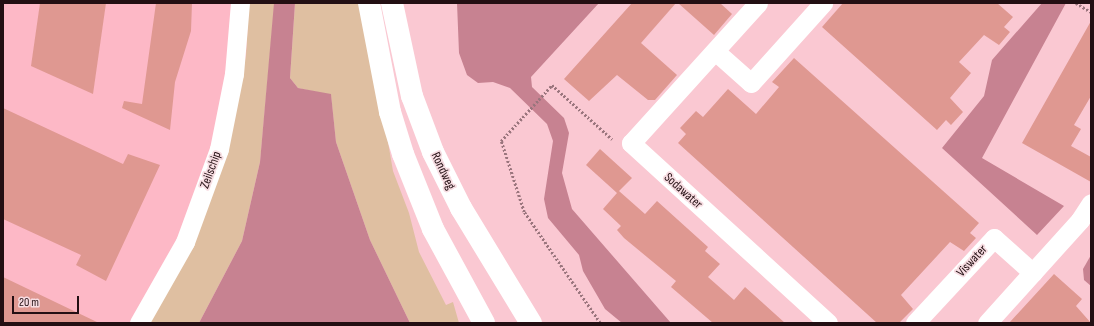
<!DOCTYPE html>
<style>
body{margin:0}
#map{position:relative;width:1094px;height:326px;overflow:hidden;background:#fac8d2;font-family:"Sofia Sans Condensed",sans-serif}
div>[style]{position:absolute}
.built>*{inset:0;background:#fdb8c6}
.green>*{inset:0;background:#dfbfa1}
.water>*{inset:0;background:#c78291}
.building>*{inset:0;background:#df9891}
.path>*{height:2.5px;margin-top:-1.25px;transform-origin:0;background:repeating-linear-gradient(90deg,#9a757d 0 2px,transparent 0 4px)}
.street>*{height:19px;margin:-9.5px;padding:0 9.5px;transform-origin:9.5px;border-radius:9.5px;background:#fff}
.secondary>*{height:22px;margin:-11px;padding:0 11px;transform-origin:11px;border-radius:11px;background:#fff}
span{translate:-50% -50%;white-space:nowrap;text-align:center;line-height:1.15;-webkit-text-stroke:3.5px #f7dde2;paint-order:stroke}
.street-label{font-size:13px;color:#230f13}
.frame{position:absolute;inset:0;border:4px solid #230f13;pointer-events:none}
.scale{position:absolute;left:12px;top:296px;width:67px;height:18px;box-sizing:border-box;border:2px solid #230f13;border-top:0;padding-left:5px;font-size:12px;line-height:14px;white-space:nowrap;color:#230f13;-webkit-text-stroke:3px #f7dde2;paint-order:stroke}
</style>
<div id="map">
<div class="built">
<div style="clip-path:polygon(3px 3px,262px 3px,260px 87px,169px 323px,3px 323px)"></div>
</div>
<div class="green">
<div style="clip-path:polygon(249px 3px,274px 3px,274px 10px,260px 162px,242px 241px,199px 323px,147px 323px,192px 243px,228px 148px,246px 55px)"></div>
<div style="clip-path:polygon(295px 3px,364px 3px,393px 171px,409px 213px,419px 252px,446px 305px,453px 302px,459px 323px,410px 323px,370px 240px,336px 142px,331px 95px,298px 88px,290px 78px)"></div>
</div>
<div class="water">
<div style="clip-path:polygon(274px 3px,295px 3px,290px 78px,298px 88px,331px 94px,336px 142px,370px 240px,410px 323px,199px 323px,242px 241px,260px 162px)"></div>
<div style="clip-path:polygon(457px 3px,599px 3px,531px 77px,532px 87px,564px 118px,569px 133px,562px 173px,572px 209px,671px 323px,622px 323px,605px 309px,583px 271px,579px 255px,548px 218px,544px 199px,553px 141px,547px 124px,510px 88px,493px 82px,478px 83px,467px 75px,459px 53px)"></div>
<div style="clip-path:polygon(1042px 3px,1066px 3px,982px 158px,1064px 206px,1037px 235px,942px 148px,984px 96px,992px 60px)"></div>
<div style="clip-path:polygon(1091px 255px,1091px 286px,1084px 280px,1083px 269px)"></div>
</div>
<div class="building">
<div style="clip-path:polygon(40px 3px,106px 3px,93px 94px,31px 66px)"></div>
<div style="clip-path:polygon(156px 3px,192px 3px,191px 31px,175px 82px,170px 130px,122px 108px,124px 101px,142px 104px)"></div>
<div style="clip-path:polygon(632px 3px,676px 3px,641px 43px,677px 75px,655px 100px,648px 100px,617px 75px,589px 101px,564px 79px)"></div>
<div style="clip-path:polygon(678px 3px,720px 3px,732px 14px,714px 35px)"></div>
<div style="clip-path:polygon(843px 3px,997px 3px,1013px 17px,1004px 27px,1010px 32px,999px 45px,984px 35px,959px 62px,971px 73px,950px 98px,963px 112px,951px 125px,946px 120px,937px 130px,822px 27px)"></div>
<div style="clip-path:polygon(1091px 21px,1091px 96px,1074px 125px,1081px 129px,1071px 146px,1091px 157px,1091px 182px,1022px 143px)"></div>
<div style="clip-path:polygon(794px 58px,979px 223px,970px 233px,976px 238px,964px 251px,950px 242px,901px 295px,913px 309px,899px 323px,877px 323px,678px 143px,686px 134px,680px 128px,696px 111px,703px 117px,728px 89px,756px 114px,779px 87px,772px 82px)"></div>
<div style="clip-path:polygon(3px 108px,123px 164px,128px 154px,160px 165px,106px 281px,76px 265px,81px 255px,3px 219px)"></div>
<div style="clip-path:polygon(600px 149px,632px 178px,619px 191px,645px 214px,657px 201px,708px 247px,705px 251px,720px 264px,708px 277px,734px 300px,745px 287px,785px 323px,713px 323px,671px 287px,676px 281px,624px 238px,617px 230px,621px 226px,603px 209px,617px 193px,586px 165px)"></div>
<div style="clip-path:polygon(1054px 274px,1082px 299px,1076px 306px,1091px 323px,1009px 323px)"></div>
<div style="clip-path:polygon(3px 277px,99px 323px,3px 323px)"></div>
</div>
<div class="path">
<div style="left:1076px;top:3px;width:17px;rotate:31deg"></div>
<div style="left:600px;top:323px;width:135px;rotate:-124.4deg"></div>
<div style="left:524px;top:212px;width:75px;rotate:-107.9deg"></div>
<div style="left:501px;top:141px;width:76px;rotate:-47.7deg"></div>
<div style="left:552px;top:85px;width:81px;rotate:42deg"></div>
</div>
<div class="street">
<div style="left:758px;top:3px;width:189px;rotate:132.2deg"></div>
<div style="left:631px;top:143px;width:267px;rotate:42.4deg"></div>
<div style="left:715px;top:51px;width:48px;rotate:41.6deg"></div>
<div style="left:751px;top:83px;width:108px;rotate:-48deg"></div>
<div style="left:139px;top:323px;width:93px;rotate:-60.4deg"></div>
<div style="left:185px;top:242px;width:99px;rotate:-69.9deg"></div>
<div style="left:219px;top:149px;width:76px;rotate:-78.7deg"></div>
<div style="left:234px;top:74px;width:71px;rotate:-85.2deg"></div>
<div style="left:915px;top:323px;width:116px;rotate:-47.1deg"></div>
<div style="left:994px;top:238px;width:52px;rotate:41.9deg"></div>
<div style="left:987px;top:323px;width:139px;rotate:-47.9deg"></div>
<div style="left:1080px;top:220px;width:20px;rotate:-57deg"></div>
</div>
<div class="secondary">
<div style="left:369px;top:3px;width:111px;rotate:79.1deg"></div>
<div style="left:390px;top:112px;width:44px;rotate:72.8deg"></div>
<div style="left:403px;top:154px;width:81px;rotate:68.2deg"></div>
<div style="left:433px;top:229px;width:107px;rotate:61.5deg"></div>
<div style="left:392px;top:3px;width:95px;rotate:77.9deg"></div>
<div style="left:412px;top:96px;width:60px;rotate:69.4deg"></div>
<div style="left:433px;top:152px;width:63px;rotate:63.4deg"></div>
<div style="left:461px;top:208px;width:135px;rotate:58.7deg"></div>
</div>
<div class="street-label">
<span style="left:211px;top:170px;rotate:-70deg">Zeilschip</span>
<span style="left:443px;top:171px;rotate:65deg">Rondweg</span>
<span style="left:683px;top:191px;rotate:42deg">Sodawater</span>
<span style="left:972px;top:261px;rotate:-47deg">Viswater</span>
</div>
<div class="frame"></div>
<div class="scale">20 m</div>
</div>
